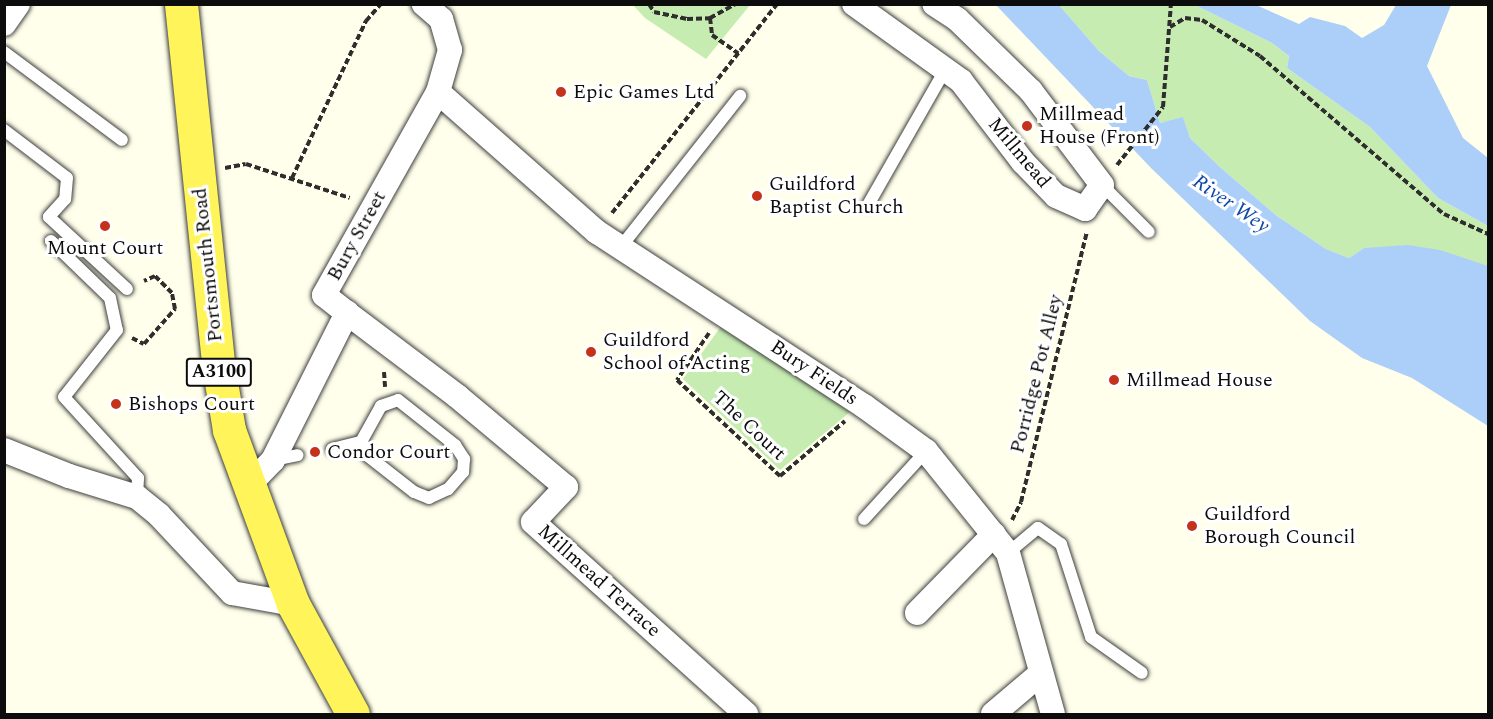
<!DOCTYPE html>
<style>
body{margin:0}
#map{position:relative;width:1493px;height:719px;overflow:hidden;background:#ffffeb;font-family:Spectral,serif}
div>[style]{position:absolute}
.green>*{inset:0;background:#c6ecb2}
.water>*{inset:0;background:#accffa}
.path>*{height:4px;margin-top:-2px;transform-origin:0;background:repeating-linear-gradient(90deg,#2e2e2e 0 6px,transparent 0 9px)}
.roads{filter:drop-shadow(0 0 2px #3f3f3f) drop-shadow(0 0 2px #3f3f3f)}
.service>*{height:12px;margin:-6px;padding:0 6px;transform-origin:6px;border-radius:6px;background:#fff}
.minor>*{height:24px;margin:-12px;padding:0 12px;transform-origin:12px;border-radius:12px;background:#fff}
.primary>*{height:33px;margin:-16.5px;padding:0 16.5px;transform-origin:16.5px;border-radius:16.5px;background:#fff55b}
.dots>*{width:16px;height:16px;translate:-50% -50%;box-sizing:border-box;border:3px solid #fff;border-radius:50%}
span{translate:-50% -50%;white-space:nowrap;text-align:center;line-height:1.15;-webkit-text-stroke:6px #fff;paint-order:stroke}
.shield-label span{padding:2px 4px;background:#fff;border:2px solid;border-radius:4px;-webkit-text-stroke-width:0}
.shield-label{font-size:18px;color:#0c0c0c;font-weight:700}
.poi-label{font-size:20px;color:#0c0c0c}
.left{translate:0 -50%;text-align:left}
.street-label{font-size:20px;color:#0c0c0c}
.water-label{font-size:21px;color:#0e47a5;font-style:italic}
.frame{position:absolute;inset:0;border:6px solid #0c0c0c;pointer-events:none}
</style>
<div id="map">
<div class="green">
<div style="clip-path:polygon(633px 5px,750px 5px,706px 59px,645px 18px)"></div>
<div style="clip-path:polygon(1059px 5px,1195px 5px,1272px 43px,1289px 56px,1287px 68px,1370px 127px,1438px 198px,1488px 226px,1488px 266px,1364px 248px,1349px 258px,1326px 249px,1277px 216px,1221px 168px,1190px 138px,1183px 118px,1160px 123px,1147px 80px,1129px 76px,1099px 51px)"></div>
<div style="clip-path:polygon(722px 325px,850px 412px,780px 470px,683px 379px)"></div>
</div>
<div class="water">
<div style="clip-path:polygon(996px 5px,1059px 5px,1099px 51px,1129px 76px,1147px 80px,1160px 123px,1183px 117px,1190px 138px,1221px 168px,1277px 216px,1326px 249px,1349px 258px,1364px 248px,1408px 245px,1440px 250px,1488px 266px,1488px 426px,1412px 378px,1362px 358px,1310px 321px,1151px 168px)"></div>
<div style="clip-path:polygon(1195px 5px,1256px 5px,1299px 24px,1310px 17px,1345px 26px,1362px 38px,1384px 25px,1396px 5px,1451px 5px,1427px 66px,1463px 138px,1488px 158px,1488px 226px,1438px 198px,1370px 127px,1287px 68px,1289px 56px,1272px 43px)"></div>
</div>
<div class="path">
<div style="left:649px;top:4px;width:9px;rotate:58deg"></div>
<div style="left:654px;top:12px;width:34px;rotate:12deg"></div>
<div style="left:687px;top:19px;width:23px;rotate:-2deg"></div>
<div style="left:710px;top:18px;width:29px;rotate:-29deg"></div>
<div style="left:710px;top:18px;width:17px;rotate:83deg"></div>
<div style="left:712px;top:35px;width:32px;rotate:35deg"></div>
<div style="left:1170px;top:27px;width:17px;rotate:-31deg"></div>
<div style="left:1185px;top:18px;width:17px;rotate:7deg"></div>
<div style="left:1202px;top:20px;width:68px;rotate:31.8deg"></div>
<div style="left:1260px;top:56px;width:243px;rotate:40.7deg"></div>
<div style="left:1444px;top:214px;width:48px;rotate:24.4deg"></div>
<div style="left:1117px;top:165px;width:74px;rotate:-51.6deg"></div>
<div style="left:1163px;top:107px;width:103px;rotate:-85.6deg"></div>
<div style="left:225px;top:168px;width:21px;rotate:-11deg"></div>
<div style="left:246px;top:164px;width:109px;rotate:18.1deg"></div>
<div style="left:292px;top:178px;width:174px;rotate:-64.8deg"></div>
<div style="left:366px;top:21px;width:23px;rotate:-49deg"></div>
<div style="left:612px;top:213px;width:266px;rotate:-51.7deg"></div>
<div style="left:709px;top:333px;width:57px;rotate:124.2deg"></div>
<div style="left:677px;top:380px;width:141px;rotate:43deg"></div>
<div style="left:780px;top:476px;width:85px;rotate:-40.2deg"></div>
<div style="left:132px;top:338px;width:13px;rotate:27deg"></div>
<div style="left:144px;top:344px;width:47px;rotate:-48.5deg"></div>
<div style="left:175px;top:309px;width:16px;rotate:-101deg"></div>
<div style="left:172px;top:293px;width:24px;rotate:-135deg"></div>
<div style="left:155px;top:276px;width:12px;rotate:156deg"></div>
<div style="left:384px;top:372px;width:15px;rotate:86deg"></div>
<div style="left:1012px;top:520px;width:20px;rotate:-63deg"></div>
<div style="left:1021px;top:502px;width:278px;rotate:-76.3deg"></div>
</div>
<div class="roads">
<div class="service">
<div style="left:4px;top:52px;width:147px;rotate:36.7deg"></div>
<div style="left:4px;top:130px;width:79px;rotate:37.3deg"></div>
<div style="left:67px;top:178px;width:21px;rotate:95deg"></div>
<div style="left:65px;top:199px;width:24px;rotate:132deg"></div>
<div style="left:49px;top:217px;width:106px;rotate:42.7deg"></div>
<div style="left:1102px;top:185px;width:66px;rotate:45deg"></div>
<div style="left:868px;top:205px;width:155px;rotate:-60.3deg"></div>
<div style="left:51px;top:241px;width:82px;rotate:44deg"></div>
<div style="left:110px;top:298px;width:33px;rotate:78deg"></div>
<div style="left:117px;top:330px;width:85px;rotate:128.3deg"></div>
<div style="left:64px;top:397px;width:110px;rotate:47.6deg"></div>
<div style="left:138px;top:478px;width:19px;rotate:93deg"></div>
<div style="left:620px;top:248px;width:194px;rotate:-51.7deg"></div>
<div style="left:398px;top:400px;width:73px;rotate:38.3deg"></div>
<div style="left:455px;top:445px;width:17px;rotate:57deg"></div>
<div style="left:464px;top:459px;width:13px;rotate:94deg"></div>
<div style="left:463px;top:472px;width:23px;rotate:131deg"></div>
<div style="left:448px;top:489px;width:21px;rotate:155deg"></div>
<div style="left:429px;top:498px;width:16px;rotate:-158deg"></div>
<div style="left:414px;top:492px;width:58px;rotate:-142deg"></div>
<div style="left:368px;top:456px;width:16px;rotate:-117deg"></div>
<div style="left:361px;top:442px;width:41px;rotate:-60.9deg"></div>
<div style="left:381px;top:406px;width:18px;rotate:-19deg"></div>
<div style="left:332px;top:449px;width:30px;rotate:-14deg"></div>
<div style="left:273px;top:460px;width:25px;rotate:-11deg"></div>
<div style="left:864px;top:519px;width:92px;rotate:-47.6deg"></div>
<div style="left:1008px;top:553px;width:39px;rotate:-40deg"></div>
<div style="left:1038px;top:528px;width:28px;rotate:35deg"></div>
<div style="left:1061px;top:544px;width:98px;rotate:72.1deg"></div>
<div style="left:1091px;top:637px;width:62px;rotate:35.2deg"></div>
</div>
<div class="minor">
<div style="left:854px;top:4px;width:132px;rotate:35.7deg"></div>
<div style="left:961px;top:81px;width:102px;rotate:52.6deg"></div>
<div style="left:1023px;top:162px;width:47px;rotate:45.9deg"></div>
<div style="left:1056px;top:196px;width:32px;rotate:24deg"></div>
<div style="left:1085px;top:209px;width:29px;rotate:-55deg"></div>
<div style="left:1102px;top:185px;width:118px;rotate:-127.1deg"></div>
<div style="left:1031px;top:91px;width:103px;rotate:-135.8deg"></div>
<div style="left:957px;top:19px;width:27px;rotate:-147deg"></div>
<div style="left:4px;top:24px;width:24px;rotate:-55deg"></div>
<div style="left:438px;top:92px;width:212px;rotate:41.4deg"></div>
<div style="left:597px;top:232px;width:319px;rotate:33.1deg"></div>
<div style="left:864px;top:406px;width:77px;rotate:36deg"></div>
<div style="left:926px;top:451px;width:131px;rotate:51.2deg"></div>
<div style="left:1008px;top:553px;width:167px;rotate:74.4deg"></div>
<div style="left:347px;top:313px;width:138px;rotate:37deg"></div>
<div style="left:457px;top:396px;width:142px;rotate:39.9deg"></div>
<div style="left:566px;top:487px;width:48px;rotate:133.3deg"></div>
<div style="left:533px;top:522px;width:287px;rotate:42deg"></div>
<div style="left:4px;top:450px;width:70px;rotate:21.8deg"></div>
<div style="left:69px;top:476px;width:71px;rotate:17.2deg"></div>
<div style="left:137px;top:497px;width:28px;rotate:39deg"></div>
<div style="left:159px;top:515px;width:107px;rotate:46.9deg"></div>
<div style="left:232px;top:593px;width:62px;rotate:10.2deg"></div>
<div style="left:247px;top:487px;width:37px;rotate:-46deg"></div>
<div style="left:273px;top:460px;width:165px;rotate:-63.3deg"></div>
<div style="left:347px;top:313px;width:29px;rotate:-142deg"></div>
<div style="left:324px;top:295px;width:233px;rotate:-60.7deg"></div>
<div style="left:438px;top:92px;width:44px;rotate:-74.1deg"></div>
<div style="left:450px;top:50px;width:32px;rotate:-106deg"></div>
<div style="left:441px;top:19px;width:23px;rotate:-139deg"></div>
<div style="left:917px;top:613px;width:110px;rotate:-45.7deg"></div>
<div style="left:993px;top:714px;width:60px;rotate:-40.3deg"></div>
</div>
<div class="primary">
<div style="left:181px;top:4px;width:368px;rotate:84.1deg"></div>
<div style="left:219px;top:370px;width:61px;rotate:80.5deg"></div>
<div style="left:229px;top:430px;width:185px;rotate:69.8deg"></div>
<div style="left:293px;top:604px;width:125px;rotate:61.4deg"></div>
</div>
</div>
<div class="dots">
<div style="left:561px;top:92px;background:#c5321c"></div>
<div style="left:1027px;top:126px;background:#c5321c"></div>
<div style="left:757px;top:196px;background:#c5321c"></div>
<div style="left:105px;top:226px;background:#c5321c"></div>
<div style="left:591px;top:352px;background:#c5321c"></div>
<div style="left:1114px;top:380px;background:#c5321c"></div>
<div style="left:116px;top:404px;background:#c5321c"></div>
<div style="left:315px;top:452px;background:#c5321c"></div>
<div style="left:1192px;top:526px;background:#c5321c"></div>
</div>
<div class="shield-label">
<span style="left:219px;top:372px">A3100</span>
</div>
<div class="poi-label">
<span class="left" style="left:573px;top:92px">Epic Games Ltd</span>
<span class="left" style="left:1039px;top:126px">Millmead<br>House (Front)</span>
<span class="left" style="left:769px;top:196px">Guildford<br>Baptist Church</span>
<span style="left:105px;top:248px">Mount Court</span>
<span class="left" style="left:603px;top:352px">Guildford<br>School of Acting</span>
<span class="left" style="left:1126px;top:380px">Millmead House</span>
<span class="left" style="left:128px;top:404px">Bishops Court</span>
<span class="left" style="left:327px;top:452px">Condor Court</span>
<span class="left" style="left:1204px;top:526px">Guildford<br>Borough Council</span>
</div>
<div class="street-label">
<span style="left:1019px;top:153px;rotate:50deg">Millmead</span>
<span style="left:357px;top:236px;rotate:-61deg">Bury Street</span>
<span style="left:208px;top:265px;rotate:-96deg">Portsmouth Road</span>
<span style="left:814px;top:373px;rotate:34deg">Bury Fields</span>
<span style="left:1037px;top:374px;rotate:-76deg">Porridge Pot Alley</span>
<span style="left:749px;top:426px;rotate:43deg">The Court</span>
<span style="left:599px;top:581px;rotate:42deg">Millmead Terrace</span>
</div>
<div class="water-label">
<span style="left:1231px;top:204px;rotate:34deg">River Wey</span>
</div>
<div class="frame"></div>
</div>
